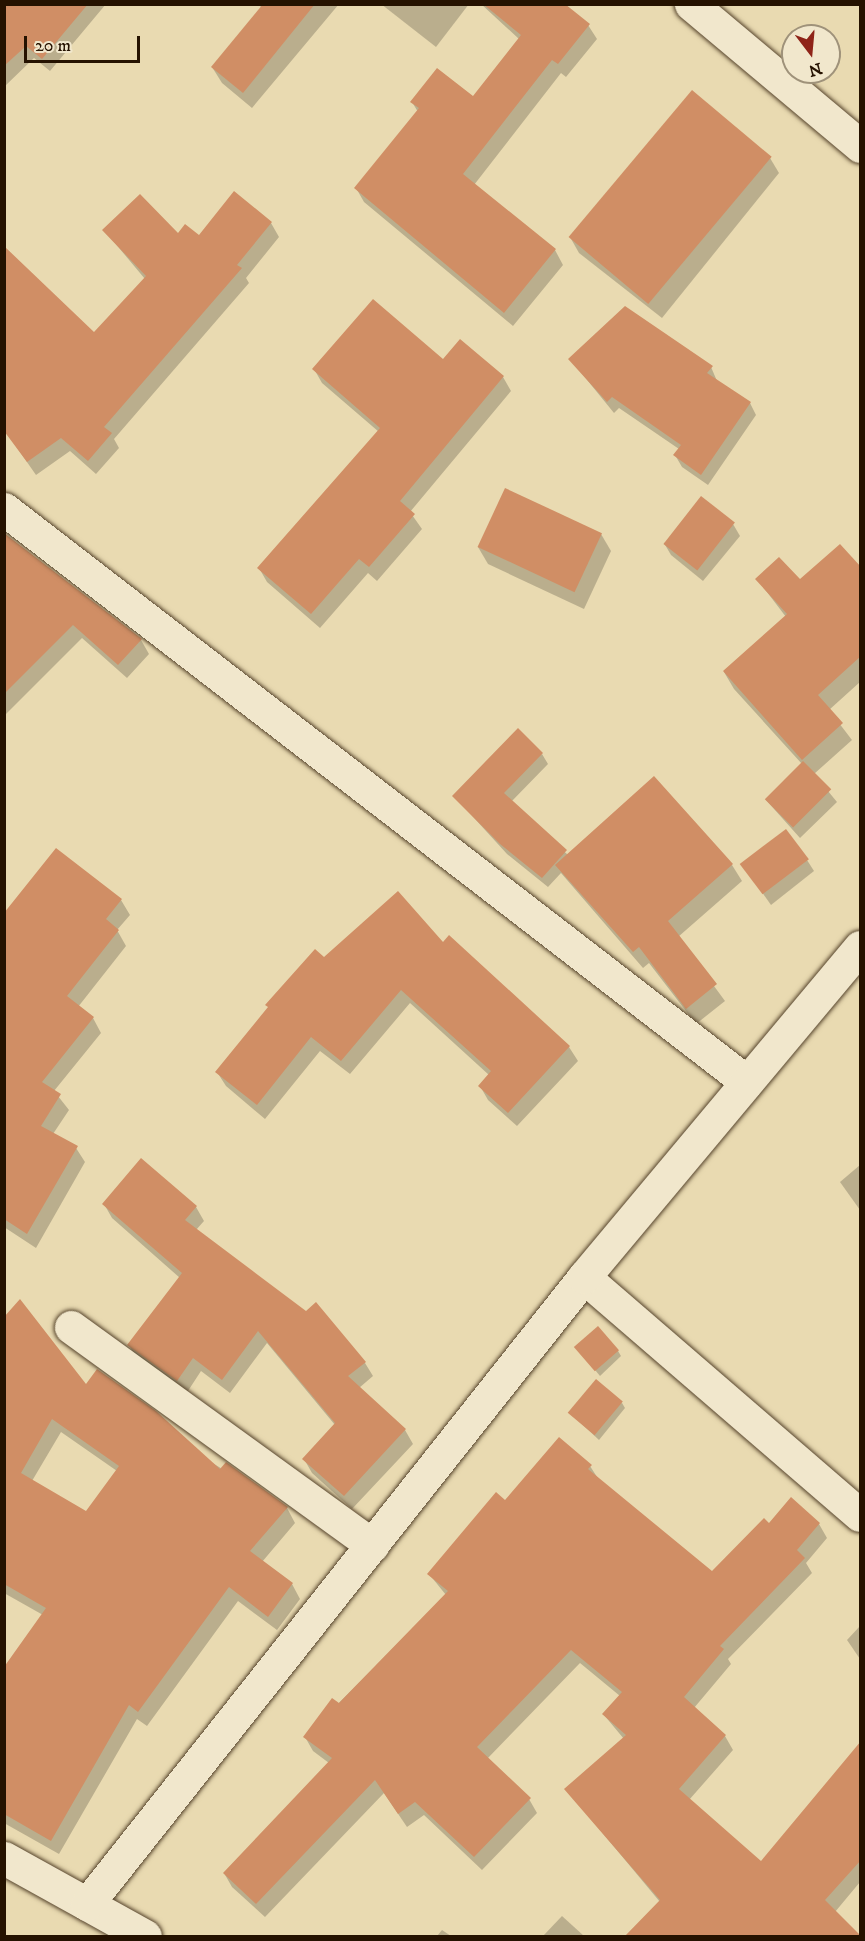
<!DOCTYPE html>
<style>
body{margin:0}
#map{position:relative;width:865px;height:1941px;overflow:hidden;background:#e9dab1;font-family:"IM FELL DW Pica",serif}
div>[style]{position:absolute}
.shadow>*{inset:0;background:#0003}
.building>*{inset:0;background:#d08e65;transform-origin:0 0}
.roads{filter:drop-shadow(0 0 2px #56442c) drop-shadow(0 0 2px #56442c)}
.street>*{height:33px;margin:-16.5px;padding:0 16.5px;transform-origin:16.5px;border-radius:16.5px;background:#f1e7cc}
span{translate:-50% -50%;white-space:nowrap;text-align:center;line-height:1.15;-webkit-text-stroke:4.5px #f1e7cc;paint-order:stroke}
.frame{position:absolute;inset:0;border:6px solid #251200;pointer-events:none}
.north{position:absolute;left:781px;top:24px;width:60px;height:60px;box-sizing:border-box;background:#f1e7cc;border:2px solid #9f927a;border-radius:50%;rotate:164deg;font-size:16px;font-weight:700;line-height:24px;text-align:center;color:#251200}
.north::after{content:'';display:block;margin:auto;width:21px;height:27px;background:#8f2418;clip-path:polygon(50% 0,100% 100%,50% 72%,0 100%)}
.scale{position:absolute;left:24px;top:36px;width:116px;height:27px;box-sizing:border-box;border:3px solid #251200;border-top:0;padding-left:8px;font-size:18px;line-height:21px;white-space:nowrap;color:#251200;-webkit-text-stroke:4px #f1e7cc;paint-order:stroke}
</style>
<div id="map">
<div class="shadow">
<div style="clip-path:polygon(4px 4px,106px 4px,50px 71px,34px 58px,4px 87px)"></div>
<div style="clip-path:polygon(258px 4px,339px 4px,252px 108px,222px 83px,212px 67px,262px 8px)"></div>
<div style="clip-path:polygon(381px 4px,469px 4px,436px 47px)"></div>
<div style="clip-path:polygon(481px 4px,563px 4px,588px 25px,597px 39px,566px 77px,561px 73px,474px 185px,555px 250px,563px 265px,513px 326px,364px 202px,356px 188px,418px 112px,412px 102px,474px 98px,519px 39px)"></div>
<div style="clip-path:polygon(770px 158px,779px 173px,662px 318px,579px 253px,570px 237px)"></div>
<div style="clip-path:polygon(271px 223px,279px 237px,246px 278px,249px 283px,114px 439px,119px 448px,96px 474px,70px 451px,36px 475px,13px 442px,94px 334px,145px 279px,104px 230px,200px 237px)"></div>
<div style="clip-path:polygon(570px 359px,711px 367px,717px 381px,750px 403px,756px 415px,708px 485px,682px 467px,675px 455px,679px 449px,619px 408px,614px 413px)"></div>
<div style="clip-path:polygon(443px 361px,503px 377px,511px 391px,410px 512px,422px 529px,377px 581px,368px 573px,320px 628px,267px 582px,259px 568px,379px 432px,322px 383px,314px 369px)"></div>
<div style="clip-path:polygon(733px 524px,740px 536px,703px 581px,671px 555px,664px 543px)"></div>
<div style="clip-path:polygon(601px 534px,611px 551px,584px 609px,488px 564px,478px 547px)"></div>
<div style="clip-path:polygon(4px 535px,141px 640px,149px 654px,127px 678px,82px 638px,4px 716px)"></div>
<div style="clip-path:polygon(860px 569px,860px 682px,829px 710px,852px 740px,814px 774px,837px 802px,800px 838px,766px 800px,802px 764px,734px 689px,724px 672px,786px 617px,757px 579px,799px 582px)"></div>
<div style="clip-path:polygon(542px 754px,548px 764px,511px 802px,568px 855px,654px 778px,732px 865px,742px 881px,678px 937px,725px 1001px,696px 1024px,649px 963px,643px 968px,561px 873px,548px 887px,507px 854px,454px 796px)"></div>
<div style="clip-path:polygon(807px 860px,814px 871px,771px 905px,742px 864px)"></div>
<div style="clip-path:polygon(121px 900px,130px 915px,117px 930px,126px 946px,78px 1007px,93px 1018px,101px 1033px,54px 1091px,69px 1110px,53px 1134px,76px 1148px,85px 1162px,36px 1248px,4px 1227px,4px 916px)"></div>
<div style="clip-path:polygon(443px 944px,569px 1047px,578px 1061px,517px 1126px,488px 1100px,480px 1086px,489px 1075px,410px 1003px,350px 1074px,320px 1051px,265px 1119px,226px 1086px,217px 1072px,324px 959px)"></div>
<div style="clip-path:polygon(860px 1165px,860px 1210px,840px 1182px)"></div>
<div style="clip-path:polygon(104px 1204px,196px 1207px,204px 1221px,196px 1230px,365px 1363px,373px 1376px,359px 1388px,405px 1430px,413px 1444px,352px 1509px,312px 1473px,304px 1459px,335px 1425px,267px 1343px,230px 1393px,201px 1371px,186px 1394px,137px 1359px,129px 1345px,180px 1278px,112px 1218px)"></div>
<div style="clip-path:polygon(evenodd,4px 1319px,86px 1387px,287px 1508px,295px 1523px,262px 1562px,292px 1584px,300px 1599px,277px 1630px,238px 1601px,147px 1726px,137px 1719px,59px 1854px,4px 1823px,4px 1670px,43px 1615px,4px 1593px,4px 1319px,61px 1432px,117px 1471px,86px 1513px,32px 1481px,61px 1432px)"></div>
<div style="clip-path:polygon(576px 1347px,618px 1351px,621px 1356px,600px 1376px)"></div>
<div style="clip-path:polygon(622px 1403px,625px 1408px,599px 1440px,569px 1412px)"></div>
<div style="clip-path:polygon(590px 1466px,599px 1480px,713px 1573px,769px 1525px,819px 1524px,827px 1538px,806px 1563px,812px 1573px,728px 1659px,731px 1664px,694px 1708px,725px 1736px,733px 1750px,689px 1800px,761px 1863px,860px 1744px,860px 1882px,835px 1912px,860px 1936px,650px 1935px,660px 1902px,566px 1789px,624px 1739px,604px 1715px,620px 1696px,580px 1663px,487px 1759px,529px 1799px,537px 1813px,482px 1870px,424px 1815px,407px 1827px,384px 1793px,265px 1917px,232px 1887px,224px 1873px,329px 1763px,313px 1751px,305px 1737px,446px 1595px,429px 1574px,506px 1502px)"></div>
<div style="clip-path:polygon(860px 1626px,860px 1659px,847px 1640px)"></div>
<div style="clip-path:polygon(562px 1916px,584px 1936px,543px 1936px)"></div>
<div style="clip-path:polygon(442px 1930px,451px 1936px,437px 1936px)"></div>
</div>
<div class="building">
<div style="clip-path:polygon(4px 4px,88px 4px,42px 59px,26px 46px,4px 66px)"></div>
<div style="clip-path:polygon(263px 4px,315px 4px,243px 93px,211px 67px)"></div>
<div style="clip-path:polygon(483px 4px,565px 4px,590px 24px,558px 64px,552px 60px,463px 174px,556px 249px,504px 313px,354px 188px,419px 108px,410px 102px,437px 68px,473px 96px,521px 35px)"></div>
<div style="left:692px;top:90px;width:104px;height:192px;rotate:40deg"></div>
<div style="clip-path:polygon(234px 191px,272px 222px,237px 265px,242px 268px,104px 427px,112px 433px,88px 461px,61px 438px,27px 462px,4px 431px,4px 246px,94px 332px,146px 276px,102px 230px,140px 194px,178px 233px,185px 224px,199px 235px)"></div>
<div style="clip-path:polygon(373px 299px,443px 359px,460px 339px,504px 376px,400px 501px,415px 514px,369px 567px,359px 559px,311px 614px,257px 568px,380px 428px,312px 369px)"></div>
<div style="clip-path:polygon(625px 306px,713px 366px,707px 373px,751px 402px,701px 475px,673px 455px,681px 445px,612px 397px,607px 402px,568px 359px)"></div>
<div style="left:505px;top:488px;width:107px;height:65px;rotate:25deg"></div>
<div style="left:701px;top:496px;width:43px;height:61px;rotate:38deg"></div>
<div style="clip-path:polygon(4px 533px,142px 639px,118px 665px,73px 625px,4px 694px)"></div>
<div style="clip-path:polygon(840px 544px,861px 567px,861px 656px,818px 695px,843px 723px,802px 760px,723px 671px,787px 614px,755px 579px,779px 557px,800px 579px)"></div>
<div style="clip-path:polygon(518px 728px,543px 753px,504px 793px,567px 850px,542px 878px,500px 844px,452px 796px)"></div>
<div style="left:803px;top:761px;width:40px;height:54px;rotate:45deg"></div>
<div style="clip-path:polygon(654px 776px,733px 864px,668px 921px,717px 984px,686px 1009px,639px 947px,633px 952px,555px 865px)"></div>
<div style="left:786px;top:829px;width:38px;height:58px;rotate:53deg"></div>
<div style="clip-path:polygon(56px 848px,122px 899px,106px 919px,119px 930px,67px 996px,94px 1017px,42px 1082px,61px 1094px,41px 1126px,78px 1146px,27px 1234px,4px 1219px,4px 913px)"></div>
<div style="clip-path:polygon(398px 891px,443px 942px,449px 935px,570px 1046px,508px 1113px,478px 1086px,491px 1071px,401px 990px,341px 1061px,311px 1037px,257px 1105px,215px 1072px,268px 1007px,265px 1005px,315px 949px,324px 957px)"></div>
<div style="clip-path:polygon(141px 1158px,197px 1206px,185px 1220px,306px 1311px,316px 1302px,366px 1362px,348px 1376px,406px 1429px,344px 1496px,302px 1459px,335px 1423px,258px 1331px,222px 1380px,193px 1358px,177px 1381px,127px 1345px,182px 1273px,102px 1204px)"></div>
<div style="clip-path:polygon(evenodd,20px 1299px,86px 1384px,97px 1369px,156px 1411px,220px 1469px,226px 1462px,288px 1507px,250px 1551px,293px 1583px,268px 1617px,229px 1587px,138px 1712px,129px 1705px,51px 1841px,4px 1814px,4px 1667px,46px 1608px,4px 1584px,4px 1317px,20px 1299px,52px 1419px,119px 1466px,86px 1511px,21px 1473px,52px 1419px)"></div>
<div style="left:598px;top:1326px;width:32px;height:32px;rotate:49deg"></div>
<div style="left:596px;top:1379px;width:35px;height:44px;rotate:40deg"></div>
<div style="clip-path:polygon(559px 1437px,592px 1465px,588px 1469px,712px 1571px,764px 1518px,769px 1523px,791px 1497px,820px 1523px,797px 1550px,805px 1558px,720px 1646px,724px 1649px,684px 1697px,726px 1735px,679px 1789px,761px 1861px,861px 1741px,861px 1860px,825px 1900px,861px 1936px,625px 1936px,660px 1900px,564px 1789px,626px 1735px,602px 1714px,622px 1692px,571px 1650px,477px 1747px,531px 1798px,474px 1857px,415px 1802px,398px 1814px,375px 1780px,256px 1904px,223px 1873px,332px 1758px,303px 1737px,332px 1698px,339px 1703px,448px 1591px,427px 1574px,496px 1492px,505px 1500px)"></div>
</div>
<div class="roads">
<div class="street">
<div style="left:691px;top:4px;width:221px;rotate:40deg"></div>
<div style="left:4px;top:509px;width:938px;rotate:37.64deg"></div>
<div style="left:584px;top:1277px;width:364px;rotate:40.8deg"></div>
<div style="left:71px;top:1327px;width:372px;rotate:35.9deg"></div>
<div style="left:4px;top:1858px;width:161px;rotate:29deg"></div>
<div style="left:87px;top:1904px;width:800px;rotate:-51.6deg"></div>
<div style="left:584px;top:1277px;width:430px;rotate:-50.1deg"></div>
</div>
</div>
<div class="frame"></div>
<div class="north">N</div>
<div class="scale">20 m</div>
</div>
